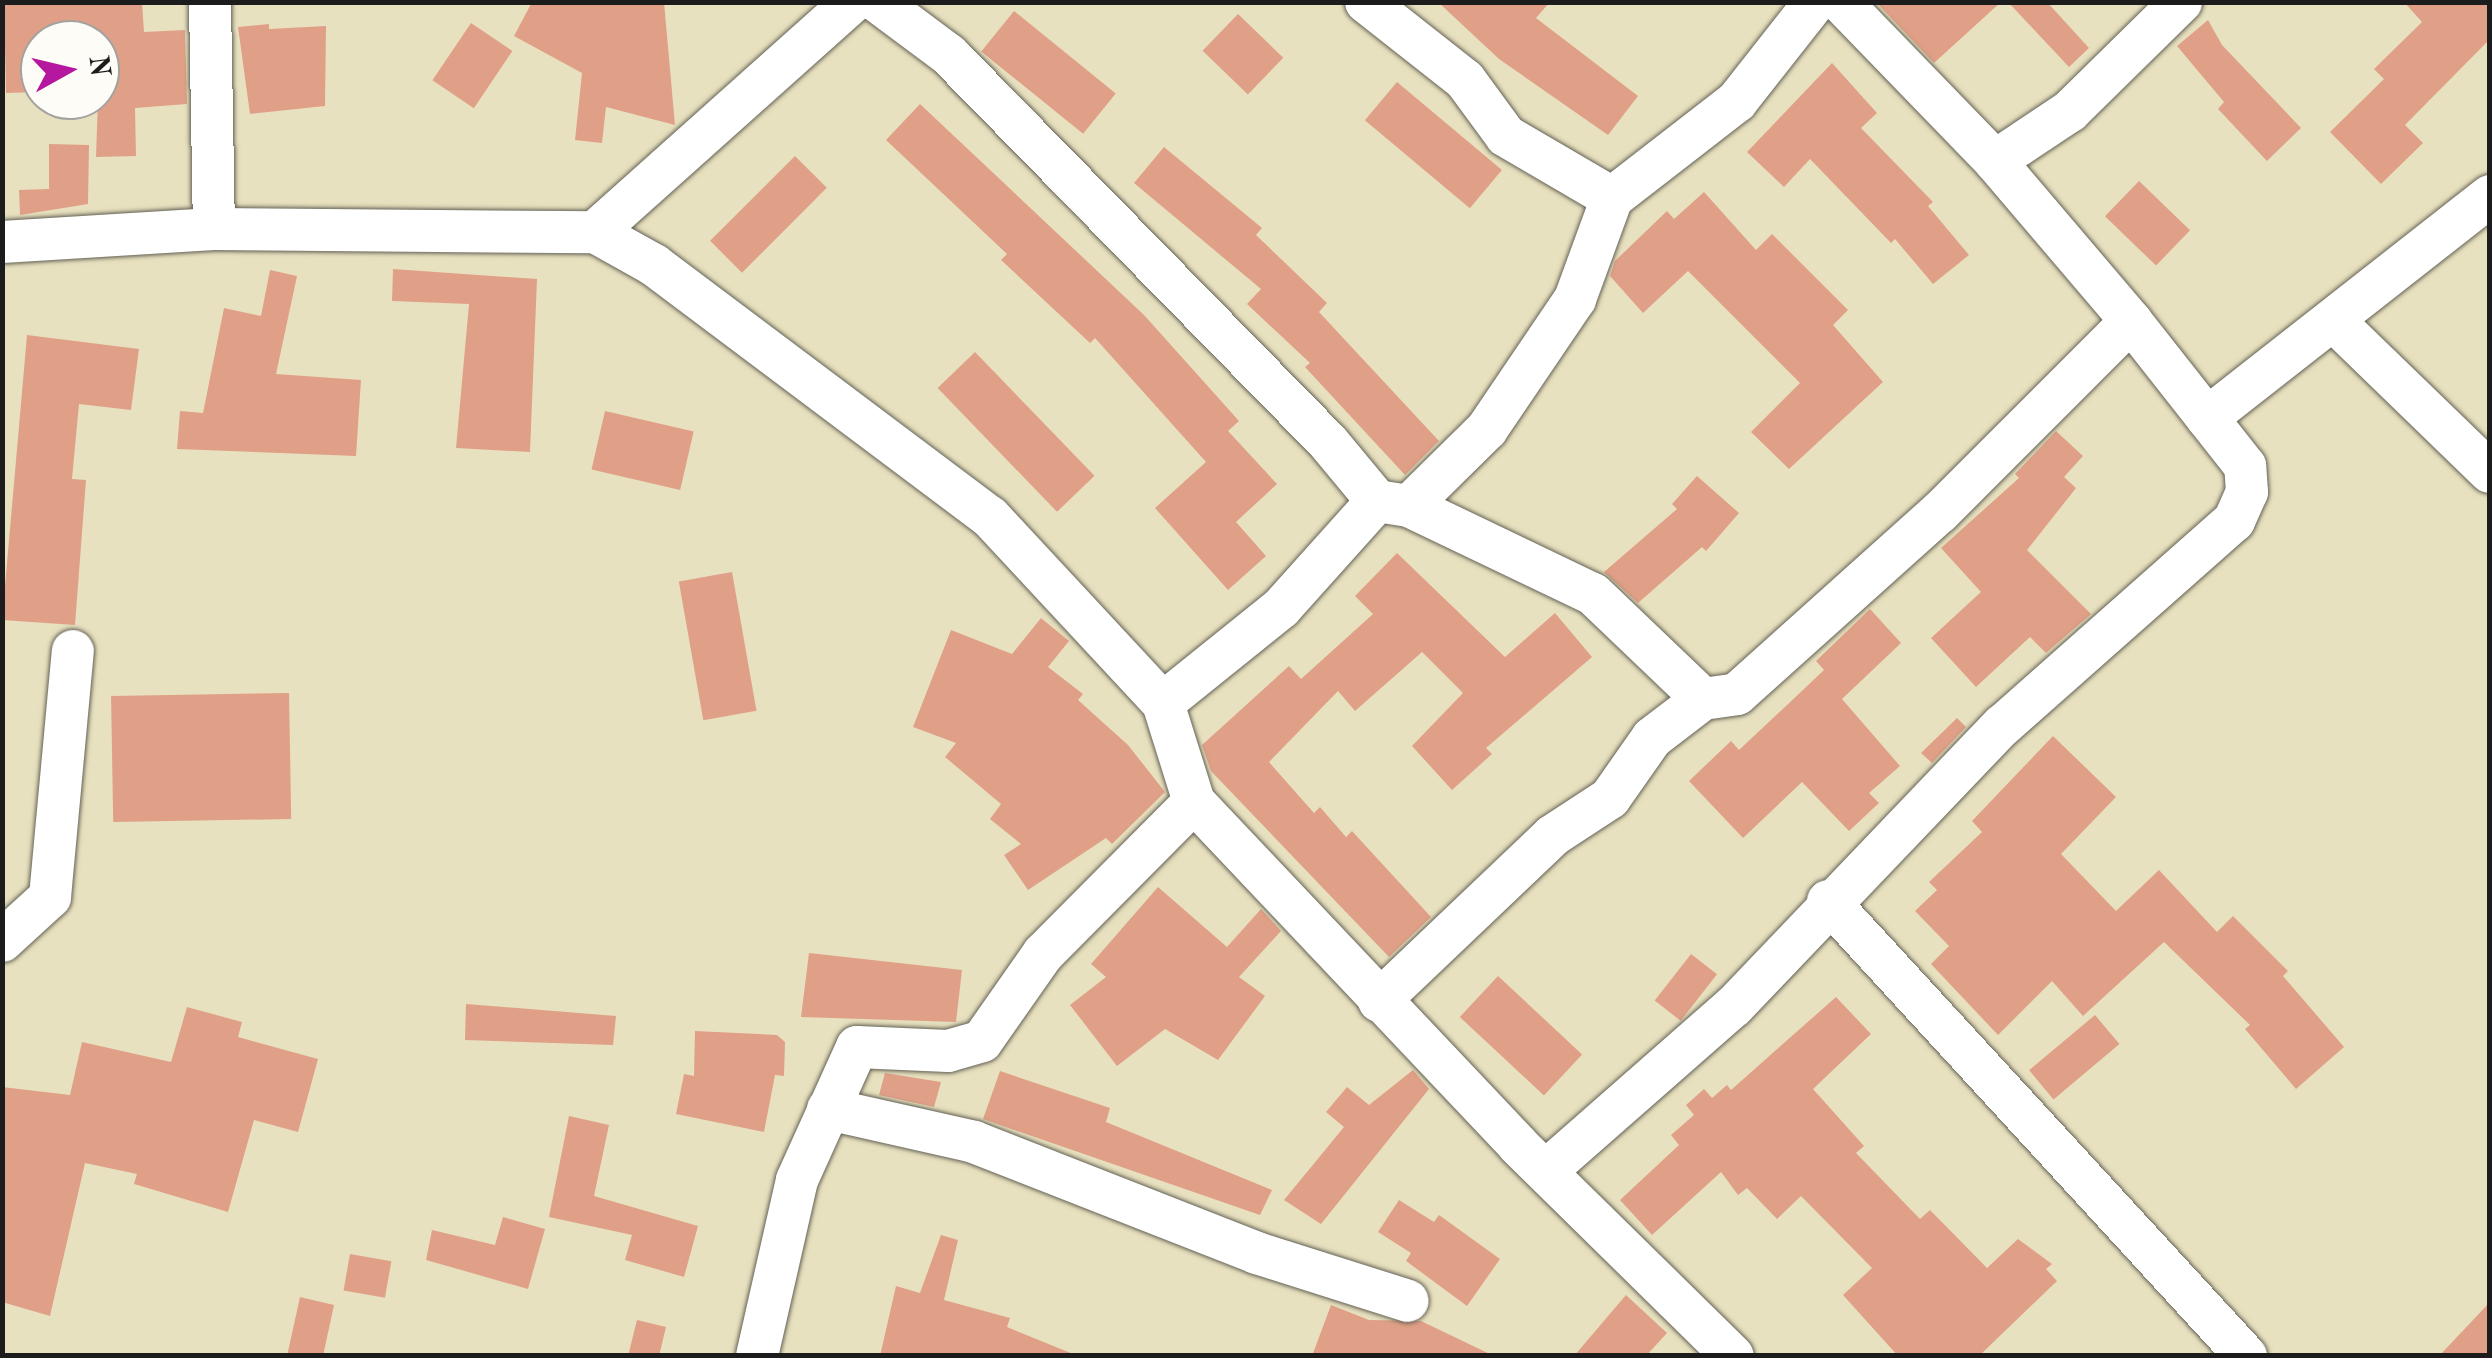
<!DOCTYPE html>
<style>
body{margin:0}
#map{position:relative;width:2492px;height:1358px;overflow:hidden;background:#e8e1bf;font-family:"Old Standard TT",serif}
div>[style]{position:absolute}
.building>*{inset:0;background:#e0a087;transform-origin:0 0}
.roads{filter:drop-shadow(0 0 2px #636155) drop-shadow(0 0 2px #636155)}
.minor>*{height:42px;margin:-21px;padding:0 21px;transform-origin:21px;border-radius:21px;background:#fff}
span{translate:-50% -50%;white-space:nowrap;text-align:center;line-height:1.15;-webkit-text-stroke:8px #fdfcf7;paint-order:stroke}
.frame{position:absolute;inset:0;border:5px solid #1c1c1c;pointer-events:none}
.north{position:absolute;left:20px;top:20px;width:100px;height:100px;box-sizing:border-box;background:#fdfcf7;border:2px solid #a3a29f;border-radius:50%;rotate:82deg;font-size:28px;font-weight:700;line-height:40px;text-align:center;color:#1c1c1c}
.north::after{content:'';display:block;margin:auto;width:35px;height:45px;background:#b5179e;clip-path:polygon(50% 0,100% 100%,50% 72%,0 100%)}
</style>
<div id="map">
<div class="building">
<div style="clip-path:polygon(4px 2px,142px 2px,144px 32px,185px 30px,187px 104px,135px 108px,136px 156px,96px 157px,100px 40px,40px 40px,40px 92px,6px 93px)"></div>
<div style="clip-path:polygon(532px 2px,664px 2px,675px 125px,606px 107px,602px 143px,575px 140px,582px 73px,514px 36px)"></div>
<div style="clip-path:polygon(1438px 2px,1550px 2px,1536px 18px,1638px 96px,1608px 135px,1499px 59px)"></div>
<div style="clip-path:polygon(1876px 2px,1919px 3px,2001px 2px,1934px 63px)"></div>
<div style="clip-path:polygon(2008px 2px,2047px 2px,2089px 48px,2069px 67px)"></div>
<div style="clip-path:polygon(2404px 2px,2490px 2px,2490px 39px,2405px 125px,2423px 143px,2381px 184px,2330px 132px,2384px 79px,2374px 69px,2422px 22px)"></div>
<div style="left:1014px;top:11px;width:131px;height:52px;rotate:39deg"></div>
<div style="left:1238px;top:14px;width:63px;height:51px;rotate:44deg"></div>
<div style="clip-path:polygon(2208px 20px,2222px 45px,2301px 128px,2267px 161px,2218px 109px,2224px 102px,2177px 46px)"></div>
<div style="left:471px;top:23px;width:50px;height:69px;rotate:34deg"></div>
<div style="clip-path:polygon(269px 24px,269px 29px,326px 26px,325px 106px,250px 114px,238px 27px)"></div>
<div style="clip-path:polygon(1832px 63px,1877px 113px,1861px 128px,1933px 202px,1928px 206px,1969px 255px,1933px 284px,1895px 239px,1891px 243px,1810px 159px,1784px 187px,1747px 152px)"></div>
<div style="left:1397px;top:82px;width:137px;height:50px;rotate:40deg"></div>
<div style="clip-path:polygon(920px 104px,1144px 315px,1239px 421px,1228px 431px,1277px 484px,1236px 522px,1266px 556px,1228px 590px,1155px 508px,1206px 462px,1095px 338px,1090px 343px,1001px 260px,1007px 254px,886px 140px)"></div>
<div style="clip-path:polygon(49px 144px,89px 145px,88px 204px,20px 215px,19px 190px,49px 189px)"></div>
<div style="clip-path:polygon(1164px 147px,1262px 228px,1256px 235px,1327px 303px,1319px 312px,1439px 441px,1405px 475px,1305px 367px,1310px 363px,1247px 304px,1261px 289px,1134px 183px)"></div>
<div style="left:795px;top:156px;width:45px;height:120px;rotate:45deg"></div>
<div style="left:2139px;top:181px;width:71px;height:49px;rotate:44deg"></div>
<div style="clip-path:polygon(1704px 192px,1756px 250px,1772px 234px,1848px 310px,1833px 325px,1883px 382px,1789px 469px,1751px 432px,1800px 383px,1688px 271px,1643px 313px,1610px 276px,1615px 261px,1667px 211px,1674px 219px)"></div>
<div style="clip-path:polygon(393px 269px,537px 279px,530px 452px,456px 448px,469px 304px,392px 301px)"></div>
<div style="clip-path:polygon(270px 270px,297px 276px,276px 374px,361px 380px,356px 456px,177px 449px,180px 411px,203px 413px,224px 308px,261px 316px)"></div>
<div style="clip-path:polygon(27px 335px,139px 349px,131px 410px,79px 404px,72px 479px,86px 480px,75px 625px,2px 620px)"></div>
<div style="left:975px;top:352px;width:172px;height:52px;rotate:46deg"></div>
<div style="left:605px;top:411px;width:91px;height:60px;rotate:13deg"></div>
<div style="clip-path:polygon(2056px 431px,2083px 456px,2064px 477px,2076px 488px,2027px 550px,2091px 614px,2046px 653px,2030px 637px,1976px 687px,1931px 638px,1981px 592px,1941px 548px,2019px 478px,2015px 474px)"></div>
<div style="clip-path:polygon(1697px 476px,1739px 513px,1706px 551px,1702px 547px,1638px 603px,1604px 572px,1677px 509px,1672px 504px)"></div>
<div style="clip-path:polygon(1397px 553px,1505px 657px,1555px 613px,1592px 657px,1486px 748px,1492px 754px,1452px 790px,1412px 746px,1463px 693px,1422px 652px,1355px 711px,1338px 691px,1269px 762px,1314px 813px,1320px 807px,1346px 837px,1352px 831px,1431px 917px,1389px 957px,1211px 771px,1202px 745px,1289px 666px,1301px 679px,1373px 614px,1355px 596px)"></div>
<div style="left:732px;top:572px;width:141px;height:54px;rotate:80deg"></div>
<div style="clip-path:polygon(1870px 609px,1901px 643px,1842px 699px,1900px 766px,1869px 793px,1879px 803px,1849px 831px,1802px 782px,1743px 838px,1689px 781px,1731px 741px,1739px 750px,1786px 706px,1824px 670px,1816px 661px)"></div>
<div style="clip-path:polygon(1041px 618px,1069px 641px,1048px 667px,1083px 694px,1078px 700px,1128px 745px,1165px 792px,1112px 844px,1106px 838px,1028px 890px,1004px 855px,1021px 844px,990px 819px,1001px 804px,945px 757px,956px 743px,913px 727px,951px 630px,1012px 654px)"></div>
<div style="left:289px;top:693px;width:126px;height:178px;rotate:89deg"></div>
<div style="clip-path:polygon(1957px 718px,1966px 727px,1932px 763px,1921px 753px)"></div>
<div style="clip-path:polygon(2053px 736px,2116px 797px,2061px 854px,2116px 911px,2159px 870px,2217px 932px,2233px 916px,2288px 971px,2283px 976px,2344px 1047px,2296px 1089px,2245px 1029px,2250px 1025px,2164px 942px,2083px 1016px,2052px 981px,1998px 1035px,1931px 964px,1949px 946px,1915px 911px,1937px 890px,1929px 882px,1982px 832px,1972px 821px)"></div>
<div style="clip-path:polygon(1158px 887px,1227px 947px,1261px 909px,1281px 931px,1239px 977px,1265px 996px,1218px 1060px,1165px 1029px,1117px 1066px,1070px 1005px,1106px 977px,1091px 964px)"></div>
<div style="clip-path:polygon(809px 953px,962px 970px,956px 1022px,801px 1017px)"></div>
<div style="left:1691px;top:954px;width:33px;height:59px;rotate:38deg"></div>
<div style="left:1498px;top:976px;width:115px;height:56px;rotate:43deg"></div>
<div style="clip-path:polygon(1836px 997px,1871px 1034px,1813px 1089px,1864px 1146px,1856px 1153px,1920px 1219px,1930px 1210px,1987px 1268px,2018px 1239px,2052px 1264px,2046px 1269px,2057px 1281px,1979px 1356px,1898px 1356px,1843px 1295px,1872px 1268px,1801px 1196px,1777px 1219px,1747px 1188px,1738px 1195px,1721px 1172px,1652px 1235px,1620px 1200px,1679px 1145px,1671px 1135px,1694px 1115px,1686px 1105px,1704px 1089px,1712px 1098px,1727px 1085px,1731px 1090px)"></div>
<div style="clip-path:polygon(466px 1004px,616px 1016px,613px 1045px,465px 1040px)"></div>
<div style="clip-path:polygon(187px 1007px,242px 1022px,238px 1037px,318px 1059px,298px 1132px,254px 1120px,228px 1212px,134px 1184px,137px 1174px,85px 1163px,50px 1316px,2px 1302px,2px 1087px,70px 1095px,82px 1042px,171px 1062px)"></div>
<div style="left:2095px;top:1015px;width:38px;height:86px;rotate:50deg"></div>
<div style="clip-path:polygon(695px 1031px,777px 1035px,785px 1042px,784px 1076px,775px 1075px,764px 1132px,676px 1114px,684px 1074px,694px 1076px)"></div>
<div style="clip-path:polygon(1413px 1070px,1429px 1089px,1321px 1224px,1284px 1200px,1344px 1127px,1326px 1112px,1347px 1087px,1369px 1105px)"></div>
<div style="clip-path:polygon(1000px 1071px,1110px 1108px,1106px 1122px,1272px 1190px,1260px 1215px,983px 1119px)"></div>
<div style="clip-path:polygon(885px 1073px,941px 1082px,934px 1107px,879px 1095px)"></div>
<div style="clip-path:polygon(569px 1116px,609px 1125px,594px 1196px,698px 1226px,684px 1277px,625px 1260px,632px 1235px,549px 1217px)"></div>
<div style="clip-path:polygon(1399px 1200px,1434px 1222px,1439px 1215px,1500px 1259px,1467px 1306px,1406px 1261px,1411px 1253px,1378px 1232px)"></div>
<div style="clip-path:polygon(503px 1217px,545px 1229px,528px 1289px,426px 1260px,432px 1230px,495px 1245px)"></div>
<div style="clip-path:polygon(941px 1235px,958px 1240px,944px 1300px,1010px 1318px,1007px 1327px,1078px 1356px,880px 1356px,896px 1286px,920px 1293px)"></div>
<div style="left:350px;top:1254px;width:42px;height:37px;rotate:10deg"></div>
<div style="clip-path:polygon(1626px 1295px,1667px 1333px,1646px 1356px,1574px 1356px)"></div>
<div style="clip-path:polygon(300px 1297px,334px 1305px,323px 1356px,287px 1356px)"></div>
<div style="clip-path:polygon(2490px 1302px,2490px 1356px,2439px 1356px)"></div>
<div style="clip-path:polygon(1331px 1305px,1369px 1320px,1421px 1321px,1494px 1356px,1312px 1356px)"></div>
<div style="clip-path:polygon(637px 1320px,666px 1327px,659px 1356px,628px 1356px)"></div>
</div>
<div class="roads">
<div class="minor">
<div style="left:210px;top:2px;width:227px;rotate:89deg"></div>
<div style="left:878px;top:2px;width:89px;rotate:36.7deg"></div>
<div style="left:949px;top:55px;width:542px;rotate:45.6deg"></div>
<div style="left:1328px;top:442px;width:77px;rotate:50.3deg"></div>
<div style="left:1377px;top:501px;width:144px;rotate:131.9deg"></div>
<div style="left:1281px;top:608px;width:151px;rotate:141.2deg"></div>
<div style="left:1366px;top:2px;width:126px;rotate:38.2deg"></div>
<div style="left:1465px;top:80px;width:69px;rotate:53.8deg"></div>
<div style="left:1506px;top:136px;width:123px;rotate:30.3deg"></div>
<div style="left:1995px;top:161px;width:90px;rotate:-33.7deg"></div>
<div style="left:2070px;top:111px;width:156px;rotate:-44.5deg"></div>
<div style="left:595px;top:232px;width:68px;rotate:29.2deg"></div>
<div style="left:654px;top:265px;width:420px;rotate:36.9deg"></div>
<div style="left:990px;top:517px;width:254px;rotate:47.1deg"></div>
<div style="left:1163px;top:703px;width:104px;rotate:72.6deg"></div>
<div style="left:1194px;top:802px;width:472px;rotate:46.6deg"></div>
<div style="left:1518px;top:1145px;width:301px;rotate:44.5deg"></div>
<div style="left:2px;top:242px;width:212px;rotate:-3.5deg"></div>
<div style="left:214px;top:229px;width:381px;rotate:0.5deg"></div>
<div style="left:595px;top:232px;width:345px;rotate:-41.8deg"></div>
<div style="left:2336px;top:323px;width:214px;rotate:44.1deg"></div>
<div style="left:2207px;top:418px;width:360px;rotate:-38.1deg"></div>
<div style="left:1377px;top:501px;width:32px;rotate:9deg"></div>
<div style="left:1409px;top:506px;width:204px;rotate:25.6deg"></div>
<div style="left:1593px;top:594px;width:152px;rotate:43.7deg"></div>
<div style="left:1703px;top:699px;width:34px;rotate:-8deg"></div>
<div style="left:1737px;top:694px;width:273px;rotate:-41.9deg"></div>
<div style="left:1940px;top:512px;width:270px;rotate:-45deg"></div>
<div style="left:1409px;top:506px;width:110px;rotate:-44.6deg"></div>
<div style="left:1487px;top:429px;width:157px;rotate:-55.9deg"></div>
<div style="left:1575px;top:299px;width:108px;rotate:-69.9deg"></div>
<div style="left:1612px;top:198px;width:158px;rotate:-37.8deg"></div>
<div style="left:1737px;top:101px;width:126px;rotate:-51.8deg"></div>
<div style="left:1828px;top:901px;width:618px;rotate:47.43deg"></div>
<div style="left:2px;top:941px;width:65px;rotate:-42.5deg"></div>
<div style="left:50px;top:897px;width:247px;rotate:-84.7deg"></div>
<div style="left:1379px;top:1001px;width:239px;rotate:-43.6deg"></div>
<div style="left:1552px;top:836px;width:69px;rotate:-33.2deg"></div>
<div style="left:1610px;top:798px;width:73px;rotate:-55deg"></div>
<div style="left:1652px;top:738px;width:64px;rotate:-37.4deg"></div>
<div style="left:828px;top:1109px;width:150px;rotate:12.7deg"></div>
<div style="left:974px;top:1142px;width:304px;rotate:21.4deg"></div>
<div style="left:1257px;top:1253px;width:158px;rotate:17.6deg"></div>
<div style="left:1547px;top:1170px;width:249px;rotate:-41.3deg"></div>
<div style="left:1734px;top:1006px;width:388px;rotate:-46.3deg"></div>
<div style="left:2002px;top:726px;width:310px;rotate:-41.5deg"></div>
<div style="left:2234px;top:521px;width:32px;rotate:-66deg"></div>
<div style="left:2247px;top:492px;width:26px;rotate:-94deg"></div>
<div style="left:2245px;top:466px;width:184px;rotate:-128.2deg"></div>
<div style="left:2131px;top:321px;width:210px;rotate:-130.4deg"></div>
<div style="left:1995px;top:161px;width:221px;rotate:-134.1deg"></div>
<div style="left:757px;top:1356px;width:180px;rotate:-77.2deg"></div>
<div style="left:797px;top:1180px;width:146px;rotate:-65.7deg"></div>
<div style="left:857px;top:1047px;width:91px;rotate:2.5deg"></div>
<div style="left:948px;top:1051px;width:35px;rotate:-16deg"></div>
<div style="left:982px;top:1041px;width:106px;rotate:-55deg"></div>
<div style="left:1043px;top:954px;width:214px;rotate:-45.2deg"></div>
</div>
</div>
<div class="frame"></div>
<div class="north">N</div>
</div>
